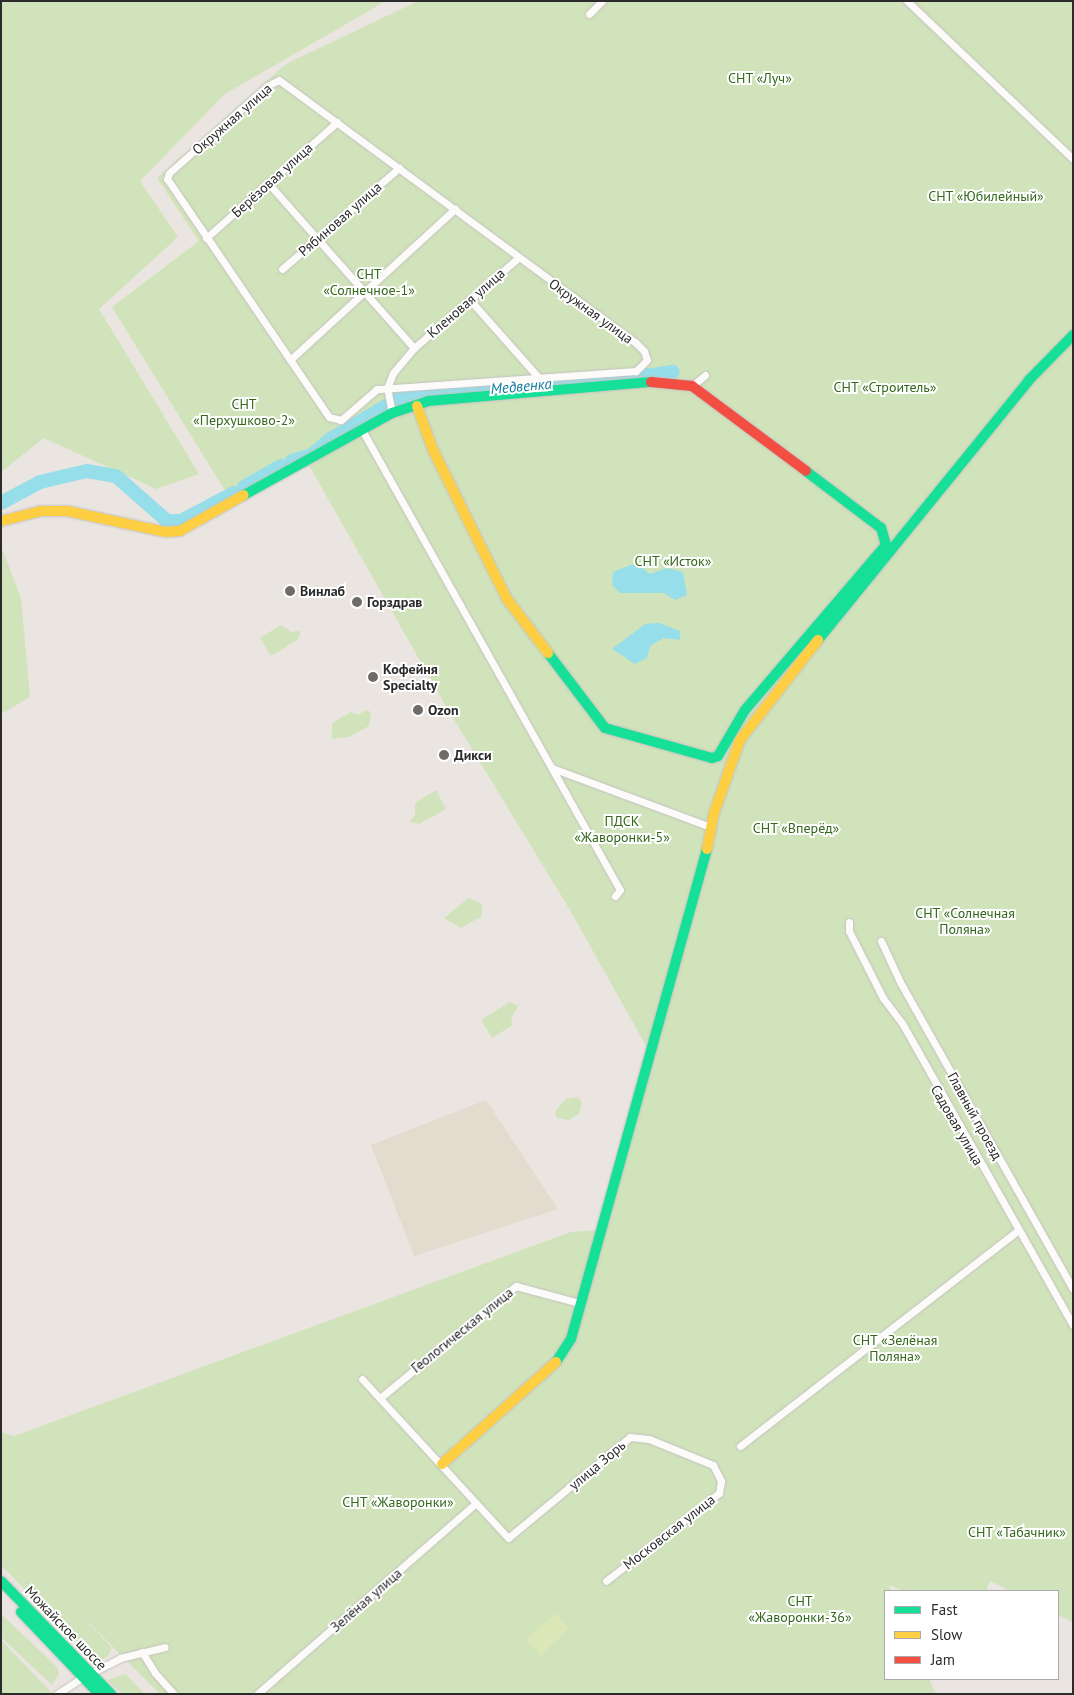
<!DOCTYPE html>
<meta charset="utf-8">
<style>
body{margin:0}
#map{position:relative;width:1074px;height:1695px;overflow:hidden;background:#eae5e0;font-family:"PT Sans",sans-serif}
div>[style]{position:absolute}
.education>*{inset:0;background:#e4dbcf}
.green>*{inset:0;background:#d1e3ba}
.pitch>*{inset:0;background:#dce7b8;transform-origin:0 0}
.water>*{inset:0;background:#96dee9}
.river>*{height:14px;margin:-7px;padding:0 7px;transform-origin:7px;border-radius:7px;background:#96dee9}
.roads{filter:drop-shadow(0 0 1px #c3c2c2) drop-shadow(0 0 1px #c3c2c2)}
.street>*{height:7px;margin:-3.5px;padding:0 3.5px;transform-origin:3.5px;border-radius:3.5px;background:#fcfbfa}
.fast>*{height:10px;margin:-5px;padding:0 5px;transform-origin:5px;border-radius:5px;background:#16e098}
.slow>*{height:10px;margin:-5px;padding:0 5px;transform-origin:5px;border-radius:5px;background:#ffcf43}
.jam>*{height:10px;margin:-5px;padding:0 5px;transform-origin:5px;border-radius:5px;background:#f24e42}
.dots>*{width:14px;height:14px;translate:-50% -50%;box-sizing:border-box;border:2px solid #fff;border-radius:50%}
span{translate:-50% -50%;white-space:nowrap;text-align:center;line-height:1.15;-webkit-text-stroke:4px #fff;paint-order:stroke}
.park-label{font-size:14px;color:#34681b}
.street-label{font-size:14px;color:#2b2b2b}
.poi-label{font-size:14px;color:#2b2b2b;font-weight:700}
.left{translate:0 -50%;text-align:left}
.water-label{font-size:15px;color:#0f7b9b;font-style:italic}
.frame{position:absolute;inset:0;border:2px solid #2b2b2b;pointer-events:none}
.legend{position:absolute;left:884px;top:1590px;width:175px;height:90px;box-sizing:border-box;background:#fff;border:1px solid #aaa;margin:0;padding:6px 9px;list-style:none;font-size:15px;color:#2b2b2b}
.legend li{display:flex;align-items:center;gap:10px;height:25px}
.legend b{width:25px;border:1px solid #aaa}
</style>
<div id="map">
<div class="education">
<div style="clip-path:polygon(486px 1100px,558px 1209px,414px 1256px,371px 1145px)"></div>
</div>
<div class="green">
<div style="clip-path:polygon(1px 1px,386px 1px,225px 94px,140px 181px,178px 237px,99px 309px,199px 474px,156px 489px,44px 438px,1px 472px)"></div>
<div style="clip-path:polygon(418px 1px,1073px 1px,1073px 1622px,1058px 1615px,1058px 1591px,1011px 1591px,990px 1581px,986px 1591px,904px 1591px,889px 1585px,891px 1591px,885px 1591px,885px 1679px,929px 1679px,936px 1694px,160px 1694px,66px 1600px,112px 1648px,108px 1656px,97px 1663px,1px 1565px,1px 1432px,14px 1436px,571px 1232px,599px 1230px,650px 1053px,570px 910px,444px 703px,302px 453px,227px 494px,112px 307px,199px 241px,157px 178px,286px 64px)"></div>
<div style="clip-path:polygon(1px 546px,21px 598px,30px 697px,1px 714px)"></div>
<div style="clip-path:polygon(281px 625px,291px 632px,300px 631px,300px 635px,297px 640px,271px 656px,260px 638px)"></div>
<div style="clip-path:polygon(366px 710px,371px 712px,369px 726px,349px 737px,332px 739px,332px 723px,351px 712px,358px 715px)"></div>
<div style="clip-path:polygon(436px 790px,446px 809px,419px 824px,410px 822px,415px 814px,415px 803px)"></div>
<div style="clip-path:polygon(469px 898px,482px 904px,482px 916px,461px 928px,444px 918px)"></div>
<div style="clip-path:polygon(510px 1002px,518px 1006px,511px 1018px,513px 1025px,492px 1038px,481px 1020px)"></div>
<div style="clip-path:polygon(578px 1097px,582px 1103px,579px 1114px,569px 1120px,557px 1118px,555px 1113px,559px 1106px,566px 1099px)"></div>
<div style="clip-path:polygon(1px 1614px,57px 1667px,59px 1674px,52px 1685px,1px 1637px)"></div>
<div style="clip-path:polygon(1px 1640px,53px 1694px,1px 1694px)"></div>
<div style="clip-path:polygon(126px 1674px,135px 1684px,145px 1694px,122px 1694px,108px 1680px)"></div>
</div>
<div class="pitch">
<div style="left:555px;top:1613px;width:21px;height:39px;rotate:47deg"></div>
</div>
<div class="water">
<div style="clip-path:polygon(636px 563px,650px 574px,667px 568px,683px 572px,687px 595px,675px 600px,664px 593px,620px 593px,612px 585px,613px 572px)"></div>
<div style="clip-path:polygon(659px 623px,680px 631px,680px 640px,664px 638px,650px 646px,647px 658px,635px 664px,612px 649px,645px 624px)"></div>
</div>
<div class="river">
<div style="left:653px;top:375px;width:20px;rotate:-9deg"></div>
<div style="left:396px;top:400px;width:31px;rotate:-11deg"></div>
<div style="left:426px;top:394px;width:222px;rotate:-4.9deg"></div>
<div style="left:292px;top:461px;width:21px;rotate:-17deg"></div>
<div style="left:312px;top:455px;width:23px;rotate:-41deg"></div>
<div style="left:329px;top:440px;width:66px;rotate:-30.8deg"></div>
<div style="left:244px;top:487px;width:43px;rotate:-29.6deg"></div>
<div style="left:1px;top:503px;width:44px;rotate:-28.3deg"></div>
<div style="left:40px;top:482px;width:48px;rotate:-13.2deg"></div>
<div style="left:87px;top:471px;width:29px;rotate:10deg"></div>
<div style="left:116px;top:476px;width:68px;rotate:41.4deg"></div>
<div style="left:167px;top:521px;width:14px"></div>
<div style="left:181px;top:521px;width:60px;rotate:-27.8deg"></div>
</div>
<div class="roads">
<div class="street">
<div style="left:907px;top:1px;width:229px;rotate:43.6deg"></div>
<div style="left:589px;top:14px;width:18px;rotate:-45deg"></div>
<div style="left:279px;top:80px;width:442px;rotate:36.4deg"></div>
<div style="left:635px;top:342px;width:13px;rotate:45deg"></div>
<div style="left:644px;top:351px;width:9px;rotate:72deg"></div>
<div style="left:647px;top:360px;width:16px;rotate:135deg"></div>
<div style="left:636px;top:371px;width:260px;rotate:176deg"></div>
<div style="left:377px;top:389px;width:48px;rotate:139.3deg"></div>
<div style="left:341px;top:420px;width:12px;rotate:-166deg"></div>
<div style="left:329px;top:417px;width:288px;rotate:-124.2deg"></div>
<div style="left:167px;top:179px;width:6px;rotate:-72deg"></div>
<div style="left:169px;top:173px;width:131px;rotate:-41.6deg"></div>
<div style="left:267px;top:86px;width:13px;rotate:-27deg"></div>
<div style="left:268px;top:183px;width:220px;rotate:48.5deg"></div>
<div style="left:206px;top:238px;width:175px;rotate:-41.5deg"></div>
<div style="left:282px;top:269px;width:155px;rotate:-40.8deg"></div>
<div style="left:470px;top:300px;width:104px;rotate:48.5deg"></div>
<div style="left:290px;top:360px;width:224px;rotate:-42.5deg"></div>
<div style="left:692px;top:386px;width:17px;rotate:-40deg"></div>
<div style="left:392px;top:413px;width:25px;rotate:-101deg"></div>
<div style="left:387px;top:388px;width:16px;rotate:-68deg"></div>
<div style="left:393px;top:373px;width:33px;rotate:-50deg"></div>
<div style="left:414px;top:348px;width:138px;rotate:-40.9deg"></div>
<div style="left:362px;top:430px;width:527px;rotate:60.71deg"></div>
<div style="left:620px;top:890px;width:8px;rotate:130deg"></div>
<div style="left:552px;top:768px;width:170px;rotate:20.4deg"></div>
<div style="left:849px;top:922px;width:9px;rotate:90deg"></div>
<div style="left:849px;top:931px;width:75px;rotate:63.1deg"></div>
<div style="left:883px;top:998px;width:31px;rotate:53deg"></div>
<div style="left:902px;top:1023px;width:347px;rotate:60.5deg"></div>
<div style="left:881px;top:941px;width:45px;rotate:65.1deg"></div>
<div style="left:900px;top:982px;width:352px;rotate:60.6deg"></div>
<div style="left:362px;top:1379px;width:216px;rotate:47.4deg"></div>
<div style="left:508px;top:1538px;width:158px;rotate:-39.6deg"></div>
<div style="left:630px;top:1437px;width:19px;rotate:6deg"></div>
<div style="left:649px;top:1439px;width:69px;rotate:22.1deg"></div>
<div style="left:713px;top:1465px;width:18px;rotate:63deg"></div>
<div style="left:721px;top:1481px;width:12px;rotate:99deg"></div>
<div style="left:719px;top:1493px;width:143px;rotate:142.1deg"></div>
<div style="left:380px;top:1398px;width:176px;rotate:-39.5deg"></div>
<div style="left:516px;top:1286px;width:65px;rotate:15.1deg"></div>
<div style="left:740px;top:1446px;width:352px;rotate:-37.8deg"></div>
<div style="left:142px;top:1652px;width:25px;rotate:58deg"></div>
<div style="left:155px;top:1673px;width:28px;rotate:48deg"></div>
<div style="left:91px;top:1673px;width:33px;rotate:-27deg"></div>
<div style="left:120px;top:1658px;width:46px;rotate:-13.7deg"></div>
<div style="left:57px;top:1694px;width:31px;rotate:-33deg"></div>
<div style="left:257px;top:1694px;width:288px;rotate:-41.1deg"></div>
</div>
<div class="fast">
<div style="left:244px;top:495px;width:169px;rotate:-29deg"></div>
<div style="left:392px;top:413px;width:38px;rotate:-18deg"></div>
<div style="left:428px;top:401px;width:224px;rotate:-4.9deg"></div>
<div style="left:818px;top:640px;width:335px;rotate:-50.9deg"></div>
<div style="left:1029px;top:380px;width:63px;rotate:-45.6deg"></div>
<div style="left:548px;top:653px;width:94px;rotate:52.8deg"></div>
<div style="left:605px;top:728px;width:111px;rotate:15.7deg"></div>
<div style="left:712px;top:758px;width:6px;rotate:-18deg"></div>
<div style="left:718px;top:756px;width:53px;rotate:-59.6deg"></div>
<div style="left:745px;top:710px;width:217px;rotate:-49.5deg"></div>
<div style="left:886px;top:545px;width:18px;rotate:-106deg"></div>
<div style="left:881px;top:528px;width:94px;rotate:-142.8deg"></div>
<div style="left:556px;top:1362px;width:27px;rotate:-57deg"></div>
<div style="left:571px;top:1339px;width:509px;rotate:-74.49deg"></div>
<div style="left:1px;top:1581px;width:158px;rotate:45.8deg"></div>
<div style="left:21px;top:1612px;width:113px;rotate:46.4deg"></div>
</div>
<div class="slow">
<div style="left:417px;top:406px;width:47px;rotate:70deg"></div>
<div style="left:433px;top:450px;width:166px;rotate:63.6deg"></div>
<div style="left:507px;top:599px;width:68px;rotate:52.8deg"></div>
<div style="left:1px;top:521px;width:41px;rotate:-14deg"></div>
<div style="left:41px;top:511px;width:26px"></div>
<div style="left:67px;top:511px;width:100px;rotate:12.1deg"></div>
<div style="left:165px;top:532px;width:15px;rotate:-4deg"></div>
<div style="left:180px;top:531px;width:73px;rotate:-29.4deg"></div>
<div style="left:707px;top:849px;width:37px;rotate:-79deg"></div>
<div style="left:714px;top:813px;width:77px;rotate:-70.4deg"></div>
<div style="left:740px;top:740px;width:127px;rotate:-52deg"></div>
<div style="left:442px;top:1464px;width:153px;rotate:-41.8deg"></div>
</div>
<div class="jam">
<div style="left:651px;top:382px;width:41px;rotate:5.6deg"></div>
<div style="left:692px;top:386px;width:142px;rotate:36.7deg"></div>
</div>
</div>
<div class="dots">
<div style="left:290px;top:591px;background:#6e6c6a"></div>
<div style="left:357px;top:602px;background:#6e6c6a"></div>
<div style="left:373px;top:677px;background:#6e6c6a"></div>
<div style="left:418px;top:710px;background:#6e6c6a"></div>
<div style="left:444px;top:755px;background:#6e6c6a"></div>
</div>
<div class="park-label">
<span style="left:760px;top:78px">СНТ «Луч»</span>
<span style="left:986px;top:196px">СНТ «Юбилейный»</span>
<span style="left:369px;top:282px">СНТ<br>«Солнечное-1»</span>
<span style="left:885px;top:387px">СНТ «Строитель»</span>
<span style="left:244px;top:412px">СНТ<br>«Перхушково-2»</span>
<span style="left:673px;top:561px">СНТ «Исток»</span>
<span style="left:622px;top:829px">ПДСК<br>«Жаворонки-5»</span>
<span style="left:796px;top:828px">СНТ «Вперёд»</span>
<span style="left:965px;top:921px">СНТ «Солнечная<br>Поляна»</span>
<span style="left:895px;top:1348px">СНТ «Зелёная<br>Поляна»</span>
<span style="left:398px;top:1502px">СНТ «Жаворонки»</span>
<span style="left:1017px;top:1532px">СНТ «Табачник»</span>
<span style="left:800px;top:1609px">СНТ<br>«Жаворонки-36»</span>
</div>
<div class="street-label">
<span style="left:232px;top:119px;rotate:-41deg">Окружная улица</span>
<span style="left:272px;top:180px;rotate:-42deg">Берёзовая улица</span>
<span style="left:340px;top:219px;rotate:-41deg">Рябиновая улица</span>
<span style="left:466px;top:303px;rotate:-41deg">Кленовая улица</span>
<span style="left:591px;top:311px;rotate:36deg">Окружная улица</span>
<span style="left:975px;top:1116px;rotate:61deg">Главный проезд</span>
<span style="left:957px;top:1125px;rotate:60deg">Садовая улица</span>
<span style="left:462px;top:1330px;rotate:-39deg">Геологическая улица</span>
<span style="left:597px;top:1465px;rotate:-40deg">улица Зорь</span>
<span style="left:669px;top:1532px;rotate:-38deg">Московская улица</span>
<span style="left:366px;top:1600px;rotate:-41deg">Зелёная улица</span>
<span style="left:66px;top:1628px;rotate:46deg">Можайское шоссе</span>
</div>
<div class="poi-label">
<span class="left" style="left:300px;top:591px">Винлаб</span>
<span class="left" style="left:367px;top:602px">Горздрав</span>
<span class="left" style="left:383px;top:677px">Кофейня<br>Specialty</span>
<span class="left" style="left:428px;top:710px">Ozon</span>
<span class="left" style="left:454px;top:755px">Дикси</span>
</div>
<div class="water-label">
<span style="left:521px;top:386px;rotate:-5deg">Медвенка</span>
</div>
<div class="frame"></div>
<ul class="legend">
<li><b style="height:6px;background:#16e098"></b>Fast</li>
<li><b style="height:6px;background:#ffcf43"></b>Slow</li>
<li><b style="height:6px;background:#f24e42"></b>Jam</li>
</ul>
</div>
